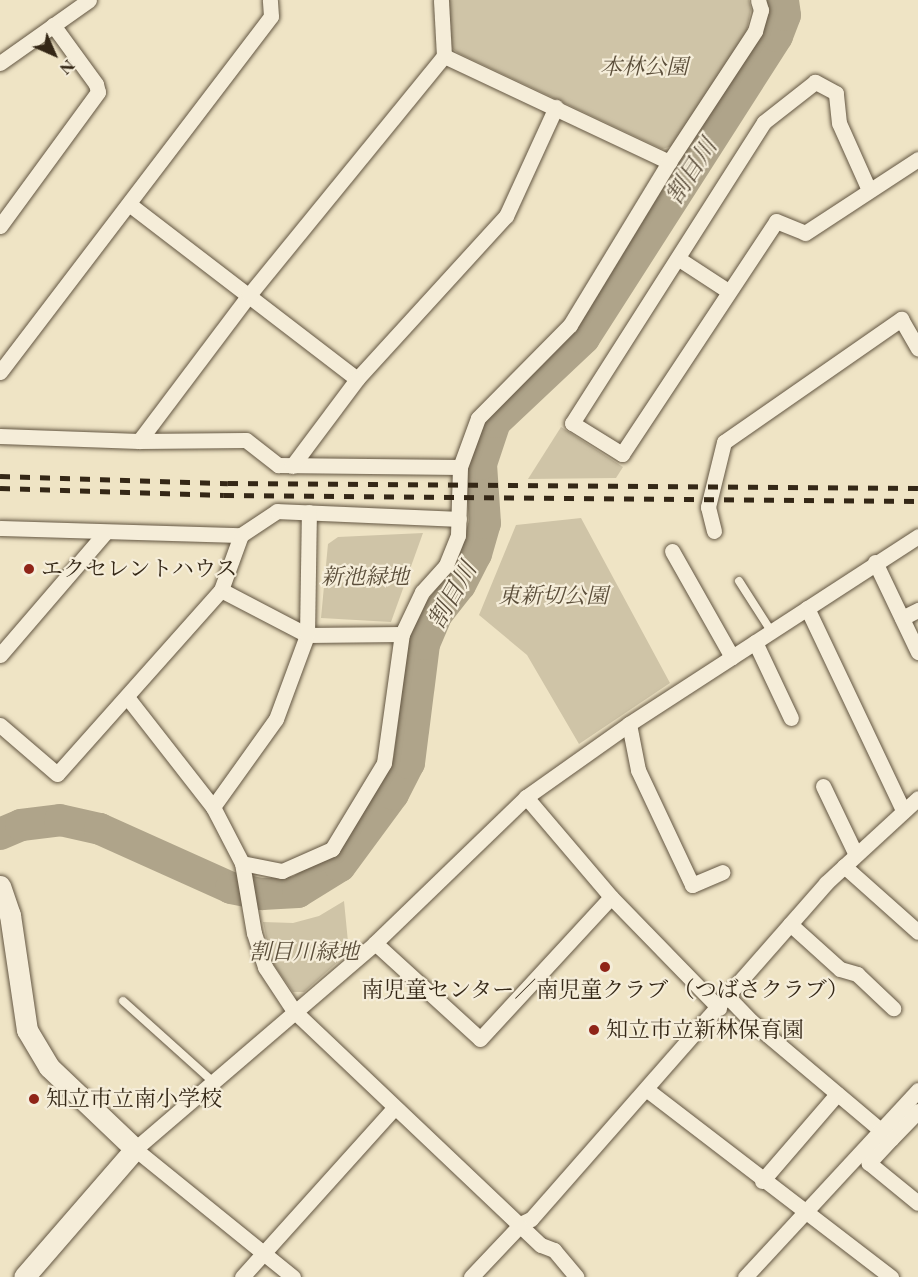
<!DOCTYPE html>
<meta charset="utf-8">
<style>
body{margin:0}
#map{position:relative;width:918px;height:1277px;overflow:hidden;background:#efe4c5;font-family:"EB Garamond","Noto Serif JP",serif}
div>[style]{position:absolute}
.green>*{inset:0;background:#cfc4a7}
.river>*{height:32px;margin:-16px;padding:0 16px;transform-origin:16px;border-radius:16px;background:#afa48a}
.roads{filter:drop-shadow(0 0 2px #635642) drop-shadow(0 0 2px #635642)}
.lane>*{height:8px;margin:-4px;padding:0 4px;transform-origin:4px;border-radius:4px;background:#f5edd9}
.street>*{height:15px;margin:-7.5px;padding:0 7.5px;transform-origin:7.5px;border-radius:7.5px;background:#f5edd9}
.secondary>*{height:21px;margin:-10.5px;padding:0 10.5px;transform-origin:10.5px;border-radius:10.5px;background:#f5edd9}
.rail>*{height:4.5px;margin-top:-2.25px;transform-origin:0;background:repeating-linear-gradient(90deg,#342716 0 10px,transparent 0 20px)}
.dots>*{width:16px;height:16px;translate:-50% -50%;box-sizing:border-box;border:3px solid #f5edd9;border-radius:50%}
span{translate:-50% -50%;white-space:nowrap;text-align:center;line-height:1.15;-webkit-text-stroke:4.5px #f5edd9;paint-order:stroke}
.park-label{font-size:22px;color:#5b4e3a;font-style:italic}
.poi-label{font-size:22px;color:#342716}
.left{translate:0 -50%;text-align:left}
.water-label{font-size:24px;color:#594c39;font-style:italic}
.north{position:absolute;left:24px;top:24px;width:60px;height:60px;-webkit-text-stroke:4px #f5edd9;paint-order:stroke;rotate:135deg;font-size:16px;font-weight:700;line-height:24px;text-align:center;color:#342716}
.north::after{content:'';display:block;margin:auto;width:21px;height:27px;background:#342716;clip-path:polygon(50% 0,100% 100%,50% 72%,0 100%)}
</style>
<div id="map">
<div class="green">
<div style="clip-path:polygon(448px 0,749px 0,751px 9px,746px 34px,673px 146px,662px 149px,458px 53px,452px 48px)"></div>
<div style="clip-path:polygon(561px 427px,623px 467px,616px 478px,528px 479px)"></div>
<div style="clip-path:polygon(581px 518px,670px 683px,579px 744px,527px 655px,479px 615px,516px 525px)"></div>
<div style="clip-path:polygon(423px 533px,391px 622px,321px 618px,328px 544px,338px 537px)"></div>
<div style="clip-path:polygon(344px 901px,349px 952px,304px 992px,293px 992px,271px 961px,263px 922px,293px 923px,319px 916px)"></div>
</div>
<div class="river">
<div style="left:0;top:834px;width:23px;rotate:-23deg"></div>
<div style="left:21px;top:825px;width:39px;rotate:-7deg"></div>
<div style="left:60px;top:820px;width:41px;rotate:12.7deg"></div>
<div style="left:100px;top:829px;width:144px;rotate:24.2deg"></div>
<div style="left:231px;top:888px;width:32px;rotate:11deg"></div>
<div style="left:262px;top:894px;width:36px;rotate:-3deg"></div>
<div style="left:298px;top:892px;width:49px;rotate:-31.8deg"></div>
<div style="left:340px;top:866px;width:89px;rotate:-53.6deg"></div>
<div style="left:393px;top:794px;width:35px;rotate:-63deg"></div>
<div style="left:409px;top:763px;width:120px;rotate:-82.8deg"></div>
<div style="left:424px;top:644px;width:33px;rotate:-67deg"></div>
<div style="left:437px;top:614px;width:37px;rotate:-52deg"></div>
<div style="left:460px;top:585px;width:35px;rotate:-63deg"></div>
<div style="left:476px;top:554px;width:32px;rotate:-74deg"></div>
<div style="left:485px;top:523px;width:59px;rotate:-93.9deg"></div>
<div style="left:481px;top:464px;width:44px;rotate:-71.6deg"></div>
<div style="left:495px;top:422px;width:122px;rotate:-43.3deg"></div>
<div style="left:584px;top:338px;width:358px;rotate:-57.4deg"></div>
<div style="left:777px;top:36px;width:22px;rotate:-69deg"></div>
<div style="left:785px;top:15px;width:15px;rotate:-98deg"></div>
</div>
<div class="roads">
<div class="lane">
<div style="left:739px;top:581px;width:59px;rotate:57.4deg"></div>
<div style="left:123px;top:1001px;width:118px;rotate:41.9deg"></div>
</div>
<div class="street">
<div style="left:444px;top:56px;width:249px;rotate:25.2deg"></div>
<div style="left:0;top:63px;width:109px;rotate:-35.3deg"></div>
<div style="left:869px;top:190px;width:73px;rotate:-114.1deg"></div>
<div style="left:839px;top:123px;width:30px;rotate:-96deg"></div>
<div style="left:836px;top:93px;width:24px;rotate:-152deg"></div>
<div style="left:815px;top:82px;width:65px;rotate:141.9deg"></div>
<div style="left:764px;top:122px;width:357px;rotate:122.5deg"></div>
<div style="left:572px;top:423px;width:59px;rotate:31.8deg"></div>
<div style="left:622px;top:454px;width:279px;rotate:-56.5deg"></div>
<div style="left:776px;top:221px;width:31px;rotate:22deg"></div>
<div style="left:805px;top:233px;width:135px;rotate:-33.2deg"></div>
<div style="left:129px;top:204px;width:287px;rotate:37.5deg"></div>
<div style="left:357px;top:379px;width:221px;rotate:-47.6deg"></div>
<div style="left:506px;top:216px;width:120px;rotate:-65.4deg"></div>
<div style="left:0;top:226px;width:166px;rotate:-53.8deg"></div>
<div style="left:98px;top:92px;width:8px;rotate:-104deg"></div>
<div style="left:96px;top:84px;width:73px;rotate:-126.1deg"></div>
<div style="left:679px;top:259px;width:59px;rotate:33.1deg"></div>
<div style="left:0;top:372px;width:447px;rotate:-52.7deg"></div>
<div style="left:271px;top:16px;width:16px;rotate:-94deg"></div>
<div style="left:0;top:436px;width:139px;rotate:2.1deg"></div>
<div style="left:139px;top:441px;width:107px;rotate:-0.5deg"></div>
<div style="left:246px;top:440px;width:41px;rotate:38deg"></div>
<div style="left:278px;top:465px;width:182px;rotate:0.6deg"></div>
<div style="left:139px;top:441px;width:183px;rotate:-53deg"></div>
<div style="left:249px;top:295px;width:308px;rotate:-50.8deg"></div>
<div style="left:444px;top:56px;width:56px;rotate:-93.1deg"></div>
<div style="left:292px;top:466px;width:109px;rotate:-53.2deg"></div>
<div style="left:0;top:528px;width:241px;rotate:1.7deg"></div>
<div style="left:241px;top:535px;width:59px;rotate:110deg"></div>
<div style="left:221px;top:590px;width:246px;rotate:131.7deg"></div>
<div style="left:57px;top:774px;width:75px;rotate:-139.3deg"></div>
<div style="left:714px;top:531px;width:25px;rotate:-104deg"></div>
<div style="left:708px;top:507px;width:67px;rotate:-76.2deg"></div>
<div style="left:724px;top:442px;width:216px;rotate:-34.8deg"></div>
<div style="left:901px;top:319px;width:34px;rotate:60deg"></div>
<div style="left:241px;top:535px;width:43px;rotate:-33.7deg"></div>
<div style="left:277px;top:511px;width:182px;rotate:2.5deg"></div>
<div style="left:672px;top:551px;width:122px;rotate:60.5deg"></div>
<div style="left:875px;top:562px;width:100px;rotate:64.5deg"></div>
<div style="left:221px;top:590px;width:97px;rotate:27.6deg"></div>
<div style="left:307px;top:635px;width:95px;rotate:-0.6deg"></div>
<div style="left:807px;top:608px;width:224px;rotate:64.6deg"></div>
<div style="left:902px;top:618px;width:18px;rotate:-27deg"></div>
<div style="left:755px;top:642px;width:84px;rotate:64.7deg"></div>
<div style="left:0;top:655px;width:161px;rotate:-49.3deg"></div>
<div style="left:127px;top:697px;width:140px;rotate:52deg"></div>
<div style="left:213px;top:807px;width:63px;rotate:62.6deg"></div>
<div style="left:242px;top:863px;width:71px;rotate:80.3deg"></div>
<div style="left:254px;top:933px;width:36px;rotate:72deg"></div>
<div style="left:265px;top:967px;width:53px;rotate:56.6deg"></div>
<div style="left:294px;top:1011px;width:340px;rotate:43.5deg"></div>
<div style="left:541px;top:1245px;width:14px;rotate:21deg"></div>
<div style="left:554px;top:1250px;width:35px;rotate:50deg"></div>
<div style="left:629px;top:724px;width:47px;rotate:78.9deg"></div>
<div style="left:638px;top:770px;width:127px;rotate:64.8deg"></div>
<div style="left:692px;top:885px;width:33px;rotate:-23deg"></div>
<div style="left:823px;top:786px;width:76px;rotate:64.4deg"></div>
<div style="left:526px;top:797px;width:131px;rotate:49.6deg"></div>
<div style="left:611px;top:897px;width:155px;rotate:45.8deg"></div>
<div style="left:213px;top:807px;width:108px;rotate:-54.4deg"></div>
<div style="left:276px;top:719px;width:90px;rotate:-69.7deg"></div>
<div style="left:307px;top:635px;width:123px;rotate:-89.1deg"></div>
<div style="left:242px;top:863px;width:41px;rotate:11.3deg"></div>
<div style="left:282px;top:871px;width:55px;rotate:-23.7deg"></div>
<div style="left:332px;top:849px;width:100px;rotate:-58.8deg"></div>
<div style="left:384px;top:763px;width:130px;rotate:-82.1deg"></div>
<div style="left:402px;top:634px;width:47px;rotate:-64.5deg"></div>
<div style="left:422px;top:592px;width:36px;rotate:-48deg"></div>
<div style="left:446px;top:565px;width:32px;rotate:-68deg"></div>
<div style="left:458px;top:535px;width:68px;rotate:-88.3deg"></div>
<div style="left:460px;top:467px;width:52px;rotate:-69.8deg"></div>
<div style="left:478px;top:418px;width:131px;rotate:-45.3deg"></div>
<div style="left:570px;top:325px;width:191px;rotate:-58.7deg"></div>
<div style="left:669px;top:162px;width:157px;rotate:-56.7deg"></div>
<div style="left:755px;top:31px;width:22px;rotate:-74deg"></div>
<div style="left:761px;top:10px;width:10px;rotate:-107deg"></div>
<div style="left:844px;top:866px;width:99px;rotate:41.7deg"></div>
<div style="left:790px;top:924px;width:67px;rotate:42deg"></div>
<div style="left:840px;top:969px;width:18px;rotate:16deg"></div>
<div style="left:857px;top:974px;width:50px;rotate:43.4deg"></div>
<div style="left:375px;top:943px;width:142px;rotate:42.4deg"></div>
<div style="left:480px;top:1039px;width:193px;rotate:-47.3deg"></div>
<div style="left:726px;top:995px;width:36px;rotate:46deg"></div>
<div style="left:751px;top:1021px;width:183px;rotate:40.1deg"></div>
<div style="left:891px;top:1139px;width:39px;rotate:-46deg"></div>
<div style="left:646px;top:1089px;width:309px;rotate:37.5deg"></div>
<div style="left:891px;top:1139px;width:33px;rotate:133deg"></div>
<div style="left:869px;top:1163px;width:63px;rotate:39.2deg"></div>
<div style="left:762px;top:1181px;width:115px;rotate:-49.2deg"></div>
<div style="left:242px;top:1277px;width:227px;rotate:-48deg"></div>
<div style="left:293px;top:1277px;width:203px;rotate:-141deg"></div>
<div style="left:135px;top:1149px;width:316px;rotate:-40.6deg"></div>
<div style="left:375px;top:943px;width:210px;rotate:-44deg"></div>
<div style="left:526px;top:797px;width:126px;rotate:-35.3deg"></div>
<div style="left:629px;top:724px;width:345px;rotate:-33deg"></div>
<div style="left:471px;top:1277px;width:74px;rotate:-46.6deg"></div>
<div style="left:522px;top:1223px;width:10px;rotate:-24deg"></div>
<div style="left:531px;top:1219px;width:447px;rotate:-48.7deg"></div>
<div style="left:826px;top:883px;width:125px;rotate:-42.7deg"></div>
<div style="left:745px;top:1277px;width:255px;rotate:-47.2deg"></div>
</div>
<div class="secondary">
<div style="left:0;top:886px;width:31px;rotate:71deg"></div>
<div style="left:10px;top:915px;width:116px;rotate:81.6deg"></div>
<div style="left:27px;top:1030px;width:43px;rotate:59.3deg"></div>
<div style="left:49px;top:1067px;width:119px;rotate:43.6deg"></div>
<div style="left:135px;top:1149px;width:169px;rotate:130.9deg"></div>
</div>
</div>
<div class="rail">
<div style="left:0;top:476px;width:228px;rotate:1.8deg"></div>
<div style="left:228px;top:483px;width:690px;rotate:0.42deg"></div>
<div style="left:0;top:488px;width:224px;rotate:1.8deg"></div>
<div style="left:224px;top:495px;width:694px;rotate:0.5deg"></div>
</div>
<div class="dots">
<div style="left:29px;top:569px;background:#8f2418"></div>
<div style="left:605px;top:967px;background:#8f2418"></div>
<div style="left:594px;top:1030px;background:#8f2418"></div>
<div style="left:34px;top:1099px;background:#8f2418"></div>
</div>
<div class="park-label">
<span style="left:644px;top:67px">本林公園</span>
<span style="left:365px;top:577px">新池緑地</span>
<span style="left:553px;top:596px">東新切公園</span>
<span style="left:304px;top:952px">割目川緑地</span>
</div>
<div class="poi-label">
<span class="left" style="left:41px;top:569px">エクセレントハウス</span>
<span style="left:605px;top:990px">南児童センター／南児童クラブ （つばさクラブ）</span>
<span class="left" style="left:606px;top:1030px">知立市立新林保育園</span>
<span class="left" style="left:46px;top:1099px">知立市立南小学校</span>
</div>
<div class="water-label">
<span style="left:691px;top:171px;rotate:-57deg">割目川</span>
<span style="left:452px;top:595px;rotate:-60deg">割目川</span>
</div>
<div class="north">N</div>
</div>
